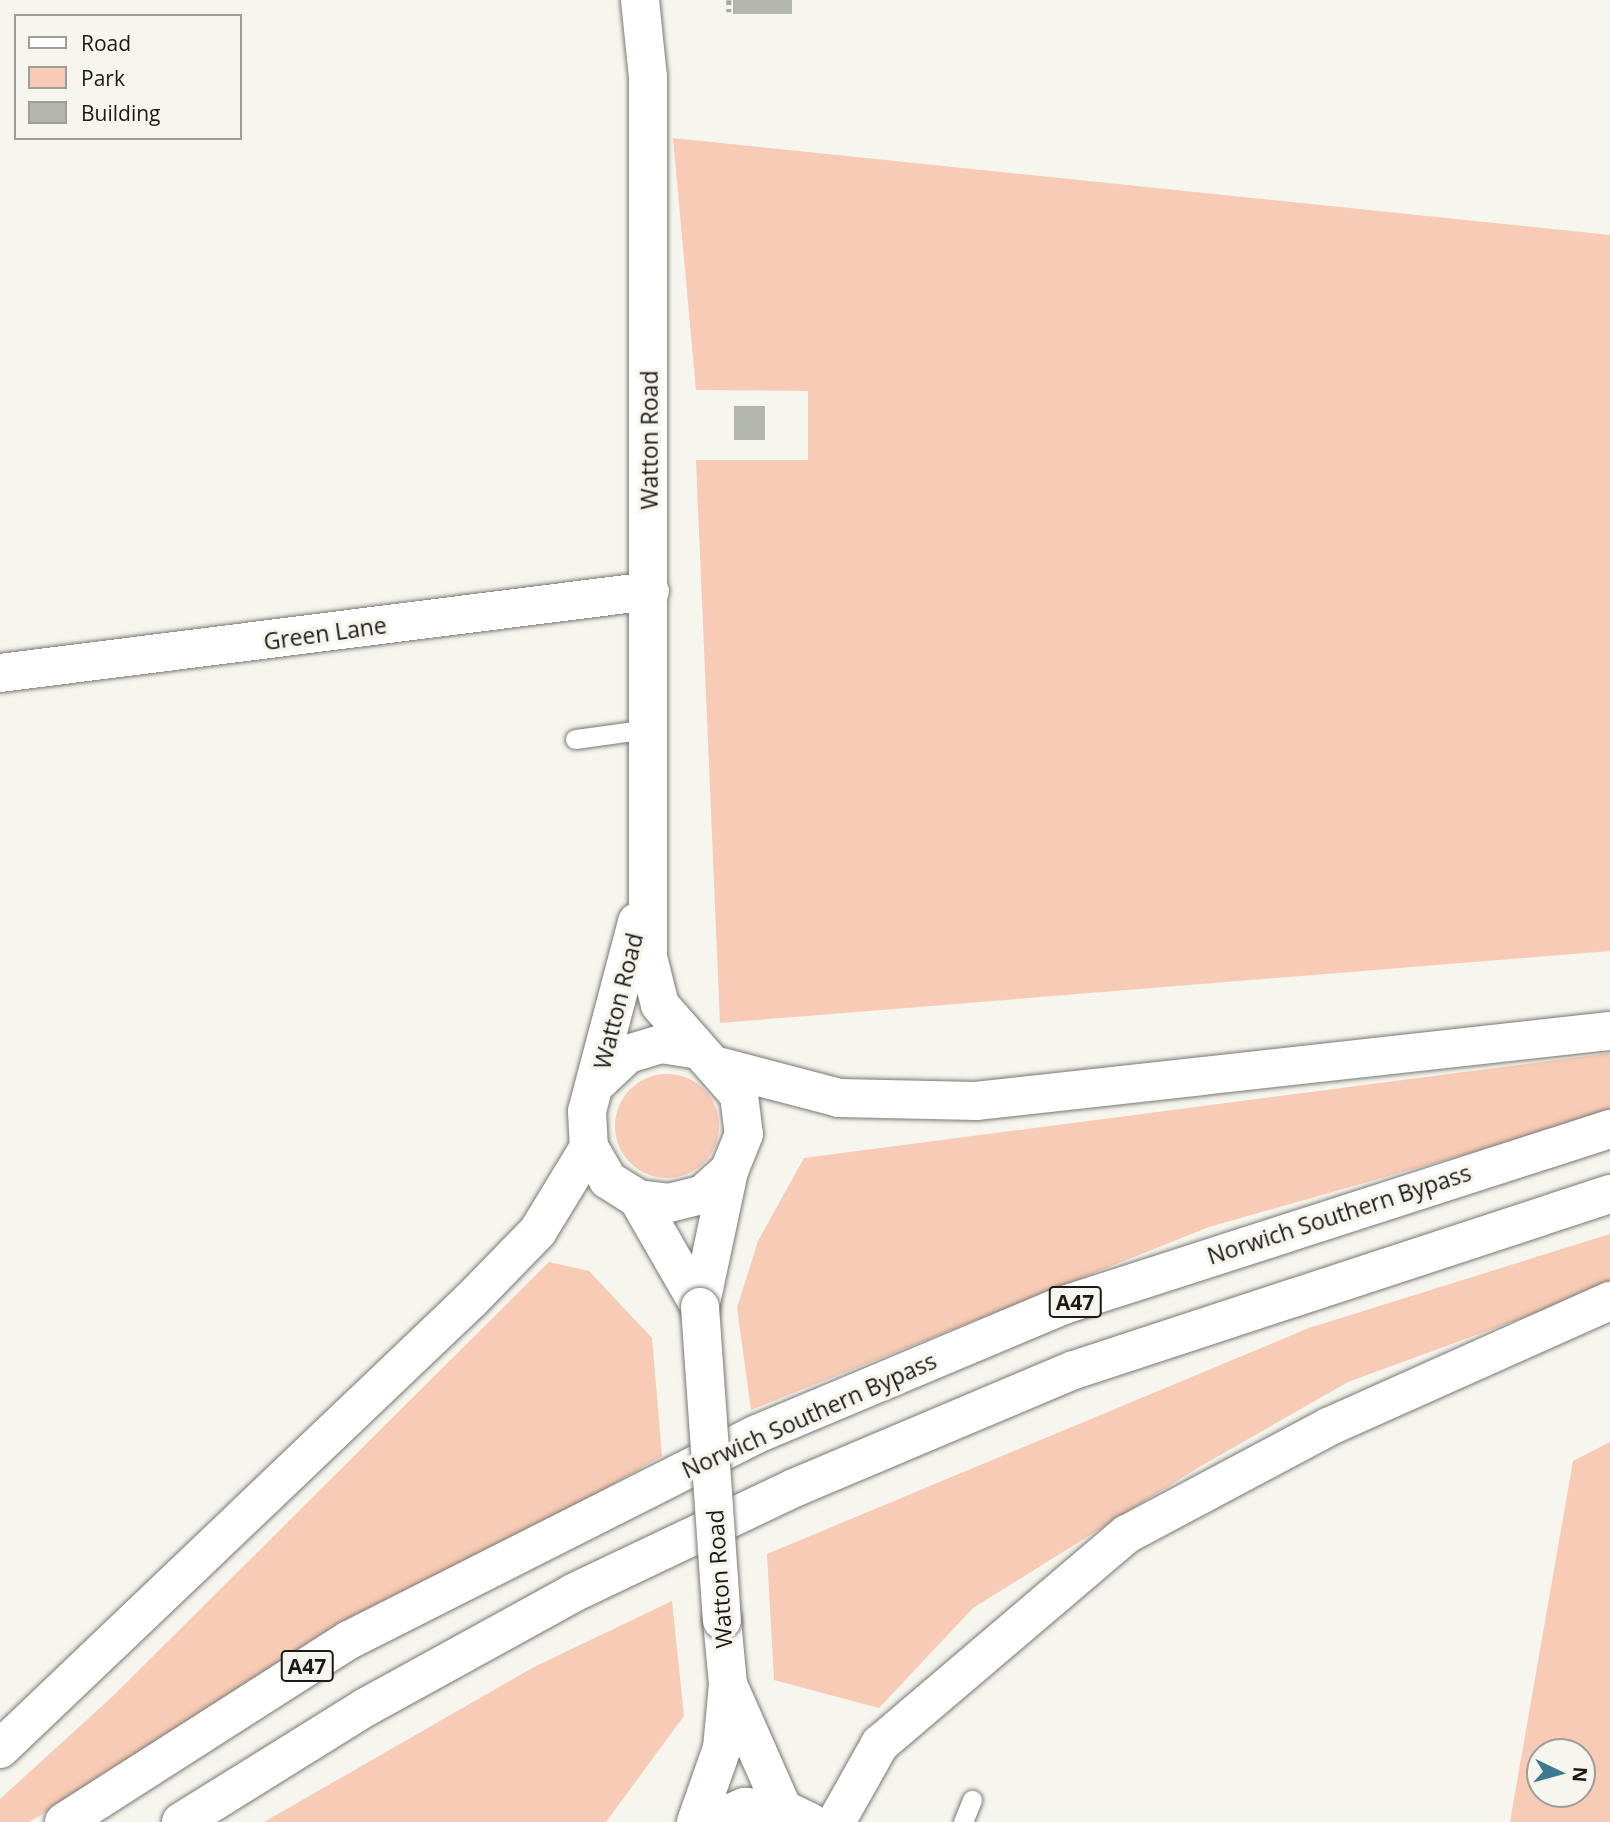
<!DOCTYPE html>
<style>
body{margin:0}
#map{position:relative;width:1610px;height:1822px;overflow:hidden;background:#f6f5ee;font-family:"Open Sans",sans-serif}
div>[style]{position:absolute}
.green>*{inset:0;background:#f7cbb5}
.round{border-radius:50%}
.building>*{inset:0;background:#b3b5af;transform-origin:0 0}
.path>*{height:4.5px;margin-top:-2.25px;transform-origin:0;background:repeating-linear-gradient(90deg,#aaaaa4 0 5px,transparent 0 8.5px)}
.roads{filter:drop-shadow(0 0 2px #797873) drop-shadow(0 0 2px #797873)}
.service>*{height:19px;margin:-9.5px;padding:0 9.5px;transform-origin:9.5px;border-radius:9.5px;background:#fff}
.tertiary>*{height:38px;margin:-19px;padding:0 19px;transform-origin:19px;border-radius:19px;background:#fff}
.secondary>*{height:38px;margin:-19px;padding:0 19px;transform-origin:19px;border-radius:19px;background:#fff}
.trunk>*{height:38px;margin:-19px;padding:0 19px;transform-origin:19px;border-radius:19px;background:#fff}
.bridges{filter:drop-shadow(0 0 2px #797873) drop-shadow(0 0 2px #797873)}
.secondary-bridge>*{height:38px;margin:-19px;padding:0 19px;transform-origin:19px;border-radius:19px;background:#fff}
span{translate:-50% -50%;white-space:nowrap;text-align:center;line-height:1.15;-webkit-text-stroke:7px #f6f5ee;paint-order:stroke}
.shield-label span{padding:2px 5px;background:#f6f5ee;border:2px solid;border-radius:5px;-webkit-text-stroke-width:0}
.shield-label{font-size:21px;color:#1a1a18;font-weight:700}
.street-label{font-size:23px;color:#1a1a18}
.legend{position:absolute;left:14px;top:14px;width:228px;height:126px;box-sizing:border-box;background:#f6f5ee;border:2px solid #9e9d98;margin:0;padding:9px 12px;list-style:none;font-size:21px;color:#1a1a18}
.legend li{display:flex;align-items:center;gap:14px;height:35px}
.legend b{width:35px;border:2px solid #9e9d98}
.north{position:absolute;left:1526px;top:1738px;width:70px;height:70px;box-sizing:border-box;background:#f6f5ee;border:2px solid #9e9d98;border-radius:50%;rotate:95deg;font-size:19px;font-weight:700;line-height:28px;text-align:center;color:#1a1a18}
.north::after{content:'';display:block;margin:auto;width:24px;height:32px;background:#3d7990;clip-path:polygon(50% 0,100% 100%,50% 72%,0 100%)}
</style>
<div id="map">
<div class="green">
<div style="clip-path:polygon(673px 138px,1610px 235px,1610px 951px,720px 1023px,696px 460px,808px 460px,808px 391px,696px 390px)"></div>
<div style="clip-path:polygon(1610px 1053px,1610px 1113px,1209px 1227px,751px 1410px,737px 1308px,758px 1241px,804px 1158px)"></div>
<div class="round" style="left:615px;top:1074px;width:104px;height:104px"></div>
<div style="clip-path:polygon(1610px 1234px,1610px 1286px,1348px 1382px,1201px 1466px,973px 1608px,879px 1708px,774px 1680px,767px 1554px,1309px 1328px)"></div>
<div style="clip-path:polygon(549px 1262px,589px 1271px,652px 1338px,662px 1456px,29px 1822px,0 1822px,0 1799px,113px 1696px)"></div>
<div style="clip-path:polygon(evenodd,1610px 1442px,1610px 1822px,1510px 1822px,1573px 1461px,1610px 1442px,1540px 1752px,1582px 1752px,1582px 1794px,1540px 1794px,1540px 1752px)"></div>
<div style="clip-path:polygon(672px 1601px,684px 1716px,606px 1822px,264px 1822px,534px 1667px)"></div>
</div>
<div class="building">
<div style="left:733px;top:0;width:59px;height:14px"></div>
<div style="left:734px;top:406px;width:31px;height:34px"></div>
</div>
<div class="path">
<div style="left:729px;top:0;width:12px;rotate:90deg"></div>
</div>
<div class="roads">
<div class="service">
<div style="left:575px;top:739px;width:74px;rotate:-7.8deg"></div>
<div style="left:963px;top:1822px;width:24px;rotate:-68deg"></div>
</div>
<div class="tertiary">
<div style="left:0;top:673px;width:655px;rotate:-7.19deg"></div>
</div>
<div class="secondary">
<div style="left:640px;top:0;width:77px;rotate:84.1deg"></div>
<div style="left:648px;top:77px;width:880px;rotate:90deg"></div>
<div style="left:648px;top:957px;width:49px;rotate:76deg"></div>
<div style="left:660px;top:1005px;width:120px;rotate:48.7deg"></div>
<div style="left:739px;top:1095px;width:39px;rotate:83deg"></div>
<div style="left:744px;top:1134px;width:40px;rotate:112deg"></div>
<div style="left:729px;top:1171px;width:139px;rotate:102deg"></div>
<div style="left:637px;top:922px;width:196px;rotate:104.8deg"></div>
<div style="left:587px;top:1111px;width:36px;rotate:87deg"></div>
<div style="left:589px;top:1147px;width:38px;rotate:60deg"></div>
<div style="left:608px;top:1180px;width:36px;rotate:32deg"></div>
<div style="left:638px;top:1199px;width:31px;rotate:7deg"></div>
<div style="left:669px;top:1203px;width:34px;rotate:-14deg"></div>
<div style="left:702px;top:1195px;width:36px;rotate:-42deg"></div>
<div style="left:599px;top:1081px;width:40px;rotate:-43deg"></div>
<div style="left:628px;top:1054px;width:34px;rotate:-17deg"></div>
<div style="left:661px;top:1044px;width:31px;rotate:9deg"></div>
<div style="left:638px;top:1199px;width:125px;rotate:60.1deg"></div>
<div style="left:730px;top:1689px;width:131px;rotate:66.2deg"></div>
<div style="left:696px;top:1822px;width:78px;rotate:-70.6deg"></div>
<div style="left:722px;top:1748px;width:64px;rotate:-84.6deg"></div>
<div style="left:728px;top:1684px;width:64px;rotate:-95.4deg"></div>
<div style="left:709px;top:1822px;width:39px;rotate:-23deg"></div>
<div style="left:745px;top:1807px;width:38px;rotate:3deg"></div>
<div style="left:783px;top:1809px;width:30px;rotate:26deg"></div>
</div>
<div class="trunk">
<div style="left:721px;top:1067px;width:122px;rotate:14.7deg"></div>
<div style="left:839px;top:1098px;width:137px;rotate:1.3deg"></div>
<div style="left:976px;top:1101px;width:638px;rotate:-6.3deg"></div>
<div style="left:0;top:1749px;width:651px;rotate:-43.63deg"></div>
<div style="left:471px;top:1300px;width:96px;rotate:-45.8deg"></div>
<div style="left:538px;top:1231px;width:98px;rotate:-58.7deg"></div>
<div style="left:64px;top:1822px;width:338px;rotate:-32.6deg"></div>
<div style="left:349px;top:1640px;width:457px;rotate:-26.8deg"></div>
<div style="left:757px;top:1434px;width:333px;rotate:-22.8deg"></div>
<div style="left:1064px;top:1305px;width:574px;rotate:-17.87deg"></div>
<div style="left:181px;top:1822px;width:218px;rotate:-31.9deg"></div>
<div style="left:366px;top:1707px;width:236px;rotate:-28.8deg"></div>
<div style="left:573px;top:1593px;width:245px;rotate:-25.4deg"></div>
<div style="left:794px;top:1488px;width:304px;rotate:-22.9deg"></div>
<div style="left:1074px;top:1370px;width:564px;rotate:-18.18deg"></div>
<div style="left:836px;top:1822px;width:90px;rotate:-60.6deg"></div>
<div style="left:880px;top:1744px;width:324px;rotate:-40.4deg"></div>
<div style="left:1127px;top:1534px;width:228px;rotate:-28deg"></div>
<div style="left:1328px;top:1427px;width:309px;rotate:-24.1deg"></div>
</div>
</div>
<div class="bridges">
<div class="secondary-bridge">
<div style="left:700px;top:1307px;width:314px;rotate:86deg"></div>
</div>
</div>
<div class="shield-label">
<span style="left:1075px;top:1302px">A47</span>
<span style="left:307px;top:1666px">A47</span>
</div>
<div class="street-label">
<span style="left:649px;top:440px;rotate:-90deg">Watton Road</span>
<span style="left:325px;top:633px;rotate:-8deg">Green Lane</span>
<span style="left:618px;top:1001px;rotate:-76deg">Watton Road</span>
<span style="left:1339px;top:1214px;rotate:-18deg">Norwich Southern Bypass</span>
<span style="left:809px;top:1415px;rotate:-24deg">Norwich Southern Bypass</span>
<span style="left:719px;top:1579px;rotate:-94deg">Watton Road</span>
</div>
<ul class="legend">
<li><b style="height:9px;background:#fff"></b>Road</li>
<li><b style="height:19px;background:#f7cbb5"></b>Park</li>
<li><b style="height:19px;background:#b3b5af"></b>Building</li>
</ul>
<div class="north">N</div>
</div>
